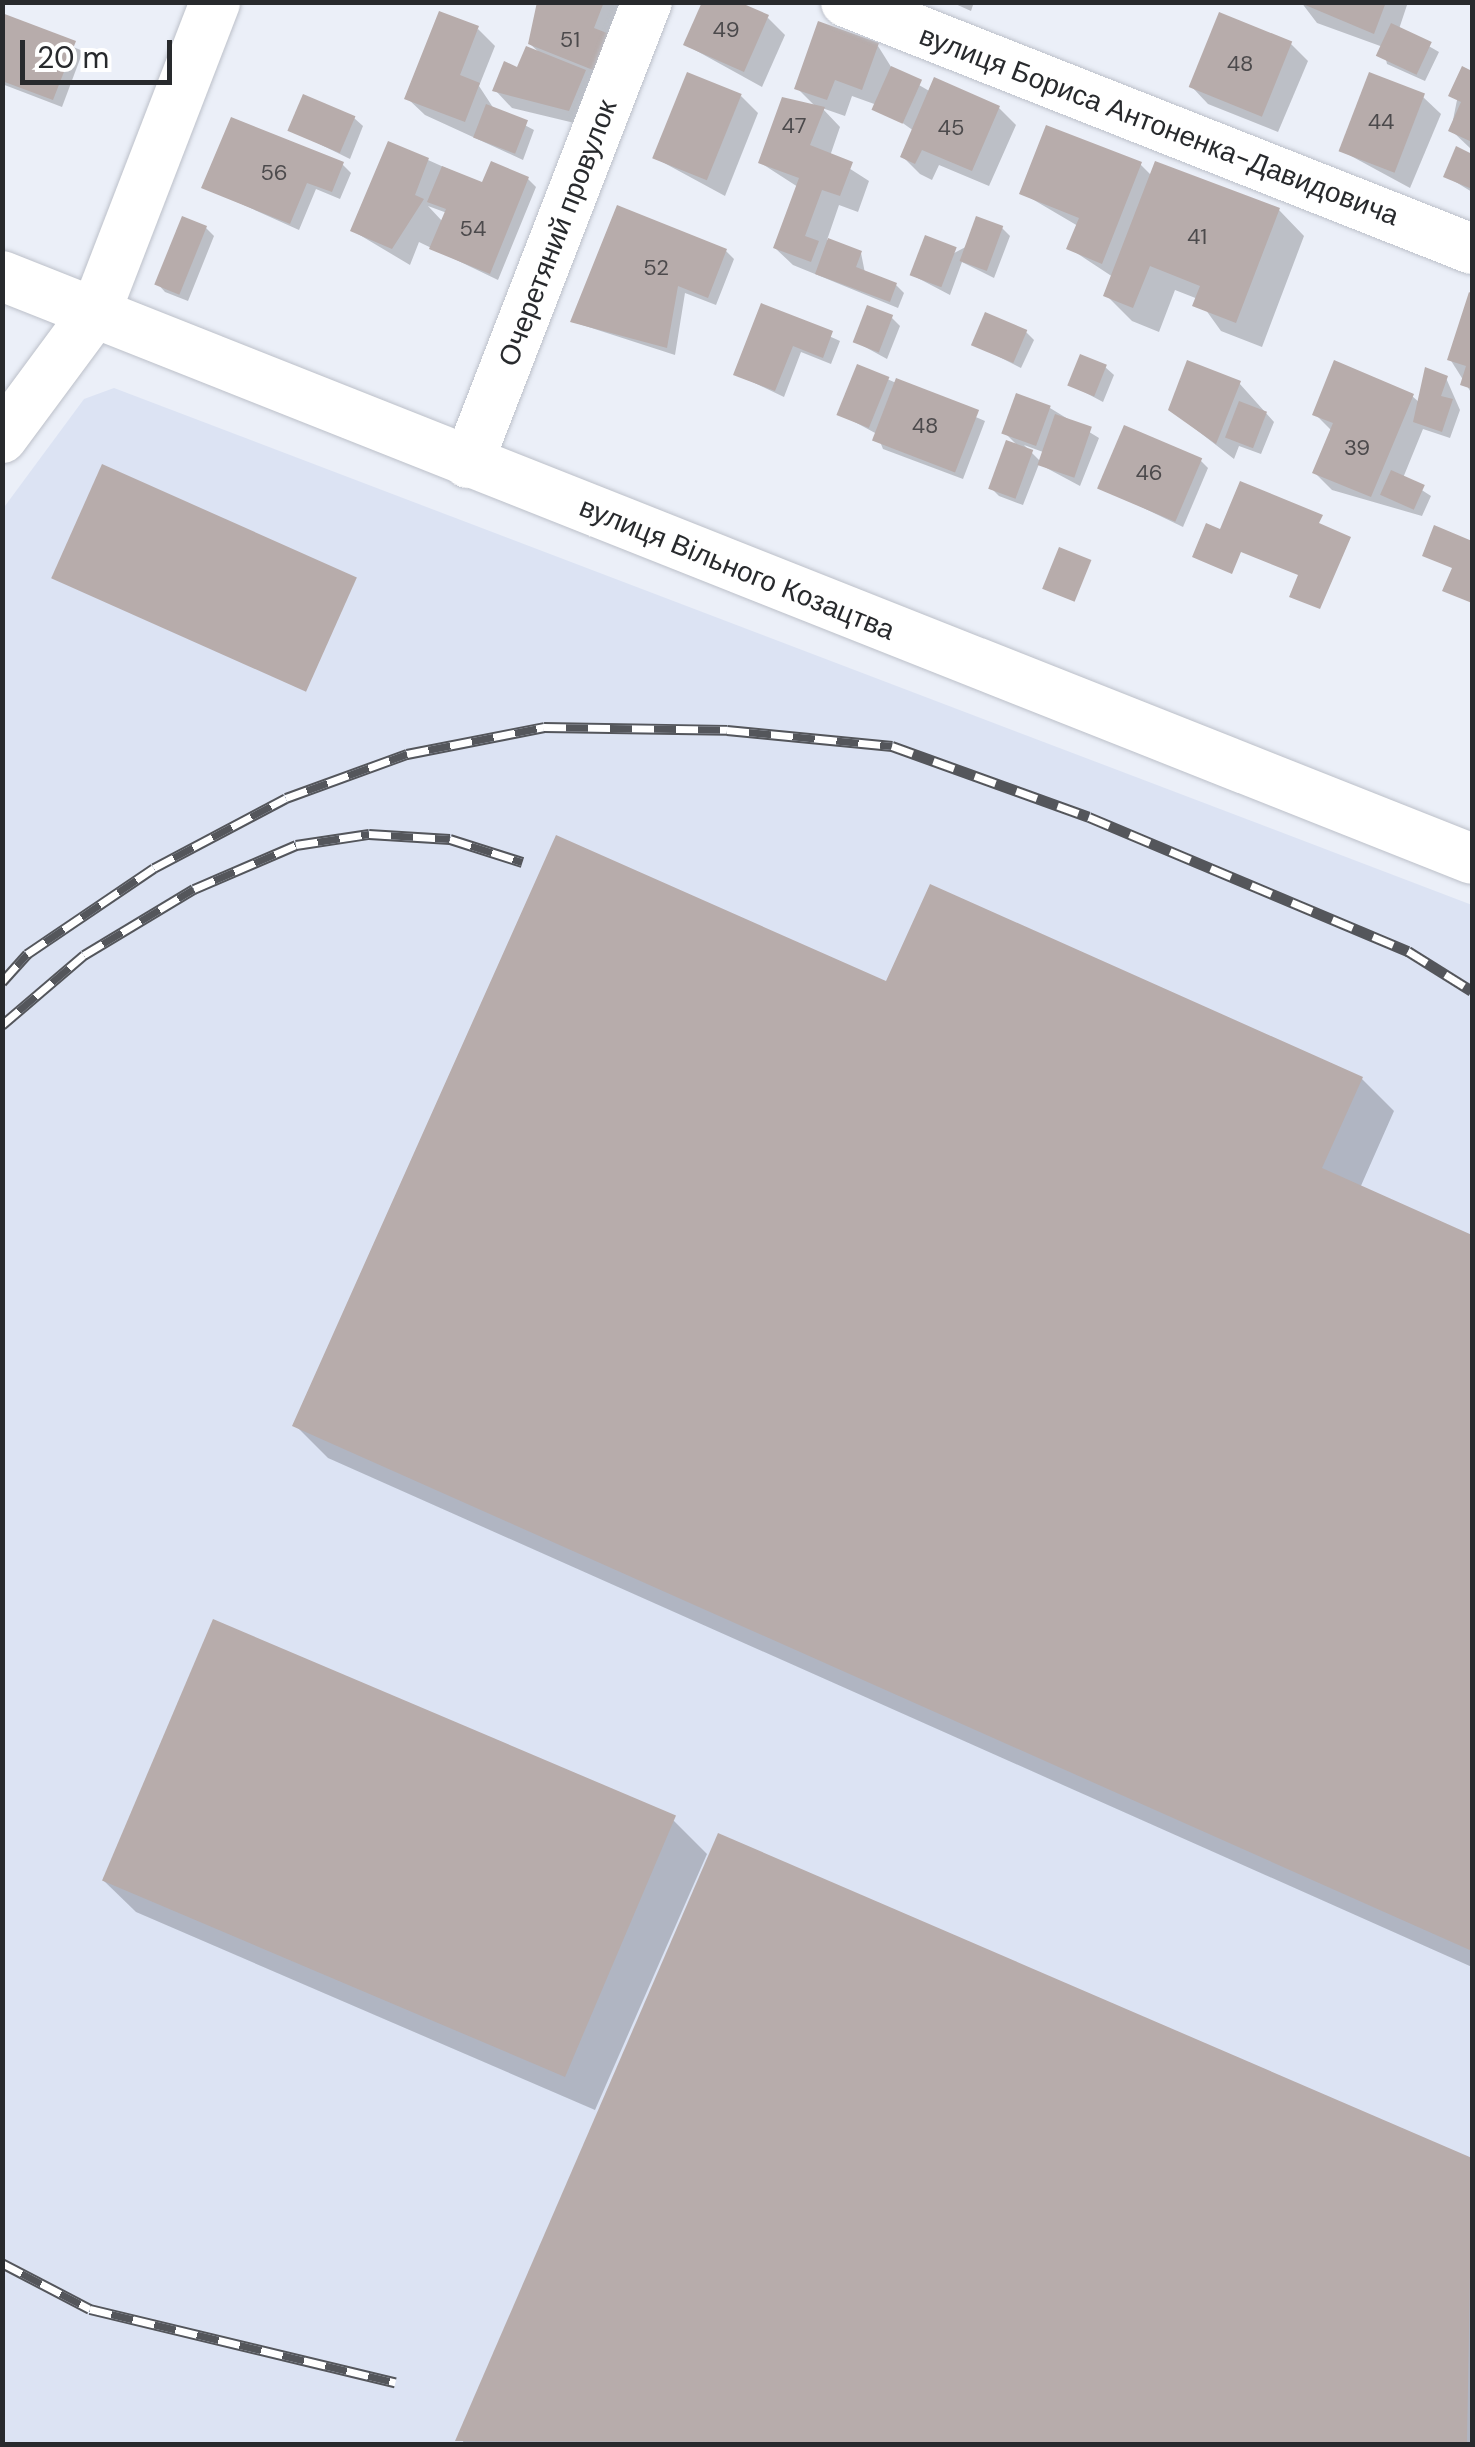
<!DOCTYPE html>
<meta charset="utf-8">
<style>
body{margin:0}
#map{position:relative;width:1475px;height:2447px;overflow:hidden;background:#ebeff8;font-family:"DM Sans",sans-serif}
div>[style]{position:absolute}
.built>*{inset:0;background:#dce3f3}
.shadow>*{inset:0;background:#0003}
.building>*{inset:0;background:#b7acab;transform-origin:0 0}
.roads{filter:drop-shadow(0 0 2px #bcc0c9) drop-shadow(0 0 2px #bcc0c9)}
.minor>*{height:50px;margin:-25px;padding:0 25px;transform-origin:25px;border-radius:25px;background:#fff}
.rail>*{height:11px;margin-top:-5.5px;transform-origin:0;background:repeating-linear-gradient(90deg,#fff 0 22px,#54565b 0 44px);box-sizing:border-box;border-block:2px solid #54565b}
span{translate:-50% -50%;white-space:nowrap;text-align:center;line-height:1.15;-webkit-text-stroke:10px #fff;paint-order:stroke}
.number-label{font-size:22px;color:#4c4a4c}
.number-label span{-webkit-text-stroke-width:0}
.street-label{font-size:28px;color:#282a2d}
.frame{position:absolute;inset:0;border:5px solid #282a2d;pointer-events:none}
.scale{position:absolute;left:20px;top:40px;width:152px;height:45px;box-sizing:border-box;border:5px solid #282a2d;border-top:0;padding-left:12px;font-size:30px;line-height:35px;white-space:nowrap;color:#282a2d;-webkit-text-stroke:8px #fff;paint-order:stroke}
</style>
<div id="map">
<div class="built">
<div style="clip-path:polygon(114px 388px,1472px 905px,1472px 2444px,3px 2444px,2px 510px,84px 399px)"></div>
</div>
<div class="shadow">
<div style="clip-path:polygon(544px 2px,628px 2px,615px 87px,590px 77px,602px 89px,587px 126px,512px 108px,495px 90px,542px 55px,530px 44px)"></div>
<div style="clip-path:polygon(951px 2px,974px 2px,971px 11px)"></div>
<div style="clip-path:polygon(1301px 2px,1408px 2px,1399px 29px,1439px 52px,1425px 81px,1387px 64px,1383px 47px,1317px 23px)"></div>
<div style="clip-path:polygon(2px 18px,83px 51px,62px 107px,2px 84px)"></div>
<div style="clip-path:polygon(768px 18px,785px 35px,762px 87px,686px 45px)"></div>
<div style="clip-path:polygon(478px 29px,495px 46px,479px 86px,494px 109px,534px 130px,523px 160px,425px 115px,407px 98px)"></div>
<div style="clip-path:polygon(1291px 44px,1308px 61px,1278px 132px,1208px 104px,1191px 86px)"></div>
<div style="clip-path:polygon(878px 46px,893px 70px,931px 92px,999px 108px,1016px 125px,989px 186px,939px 165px,932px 180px,920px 174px,903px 157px,914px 131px,877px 105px,852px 96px,845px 116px,822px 108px,840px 127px,830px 156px,869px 181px,858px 212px,839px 205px,827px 240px,861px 253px,865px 273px,896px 285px,904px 293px,898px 308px,793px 265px,775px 248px,798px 187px,761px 163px,817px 108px,797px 88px)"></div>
<div style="clip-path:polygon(1463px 70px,1472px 74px,1472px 150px,1451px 130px)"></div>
<div style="clip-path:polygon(741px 96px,758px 113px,725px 196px,655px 158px)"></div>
<div style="clip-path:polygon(1423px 97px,1441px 114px,1410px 188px,1340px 150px)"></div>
<div style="clip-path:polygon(354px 118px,363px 126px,350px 159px,291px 130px)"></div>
<div style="clip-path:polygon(1457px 150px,1472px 156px,1472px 192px,1446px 176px)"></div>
<div style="clip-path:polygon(evenodd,428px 160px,484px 185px,528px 179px,536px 187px,498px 280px,419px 242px,410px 265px,353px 231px,428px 160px,428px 206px,447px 213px,443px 222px,428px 206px)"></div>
<div style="clip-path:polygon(1140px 164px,1152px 176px,1279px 210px,1304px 236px,1262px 347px,1221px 331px,1198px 299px,1175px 290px,1159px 332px,1132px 321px,1106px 295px,1113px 277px,1069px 248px,1078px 226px,1022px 193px)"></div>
<div style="clip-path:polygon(343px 165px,351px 173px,340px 199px,316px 189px,299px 230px,204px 187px)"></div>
<div style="clip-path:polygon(206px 228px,214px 236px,188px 301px,165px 292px,157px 283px)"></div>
<div style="clip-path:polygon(1002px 228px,1010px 236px,994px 278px,962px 262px,950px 295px,912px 275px)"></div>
<div style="clip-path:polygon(726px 251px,734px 259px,716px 305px,685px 293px,675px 355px,573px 322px)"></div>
<div style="clip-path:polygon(1472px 296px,1472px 394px,1450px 359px)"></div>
<div style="clip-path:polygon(762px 306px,840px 341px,831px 364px,801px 352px,784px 397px,736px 374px)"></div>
<div style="clip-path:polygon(892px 318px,900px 326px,887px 359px,856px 342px)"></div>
<div style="clip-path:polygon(1026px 332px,1034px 340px,1021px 368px,974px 344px)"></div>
<div style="clip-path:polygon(1105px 367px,1114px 375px,1103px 402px,1071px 385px)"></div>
<div style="clip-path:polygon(1446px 378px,1460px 410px,1450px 438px,1423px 429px,1403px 478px,1431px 496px,1422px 516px,1332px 490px,1315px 473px,1332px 431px,1315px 414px,1412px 396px,1420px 403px)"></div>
<div style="clip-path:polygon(887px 379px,985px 421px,963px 479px,883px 449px,877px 434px,840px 414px)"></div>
<div style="clip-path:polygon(1239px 383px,1274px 422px,1261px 454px,1239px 446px,1234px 459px,1171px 410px)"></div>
<div style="clip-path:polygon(evenodd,1050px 408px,1099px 438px,1080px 486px,1039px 464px,1023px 505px,999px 496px,991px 488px,1020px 448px,1004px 432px,1050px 408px,1024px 445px,1043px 452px,1040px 461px,1024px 445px)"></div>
<div style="clip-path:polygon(1200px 460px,1208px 468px,1183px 527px,1100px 487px)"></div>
<div style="clip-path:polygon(887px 985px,1362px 1079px,1394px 1111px,1360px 1188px,1472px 1238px,1472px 1967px,328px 1458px,295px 1425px)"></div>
<div style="clip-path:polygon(674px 1821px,707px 1854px,595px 2110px,136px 1912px,103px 1880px)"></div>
<div style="clip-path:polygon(720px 1837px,1472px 2161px,1472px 2444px,462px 2444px)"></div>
</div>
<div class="building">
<div style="clip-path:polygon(537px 2px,604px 2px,594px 28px,612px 35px,598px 72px,528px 44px)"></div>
<div style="clip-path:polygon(702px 2px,739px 2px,769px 15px,744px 72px,683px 45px)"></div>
<div style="clip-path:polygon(1298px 2px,1386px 2px,1374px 34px)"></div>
<div style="clip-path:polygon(439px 11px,479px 26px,460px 75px,480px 83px,465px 122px,404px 99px)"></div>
<div style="left:1219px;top:12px;width:79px;height:81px;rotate:22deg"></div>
<div style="clip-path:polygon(2px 13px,76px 41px,53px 100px,2px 81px)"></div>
<div style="clip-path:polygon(818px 21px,879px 43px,862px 90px,835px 80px,827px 100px,794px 89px)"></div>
<div style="left:1391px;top:23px;width:45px;height:36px;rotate:25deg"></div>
<div style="clip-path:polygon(526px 46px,586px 70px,569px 111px,492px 91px,504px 61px,517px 67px)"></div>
<div style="left:891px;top:66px;width:34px;height:48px;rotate:24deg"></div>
<div style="clip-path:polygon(1462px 66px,1472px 71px,1472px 142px,1448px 131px,1461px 102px,1448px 96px)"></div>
<div style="left:687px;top:72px;width:59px;height:93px;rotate:22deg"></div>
<div style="left:1369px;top:72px;width:60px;height:85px;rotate:21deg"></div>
<div style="clip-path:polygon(934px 77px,1000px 106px,972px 171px,922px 150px,915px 164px,900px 157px)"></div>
<div style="left:303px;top:94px;width:57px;height:40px;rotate:23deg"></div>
<div style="clip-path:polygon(782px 97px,825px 107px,810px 145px,853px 162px,840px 196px,822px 190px,805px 236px,819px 241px,811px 262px,773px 248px,799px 178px,758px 163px)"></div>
<div style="left:486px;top:104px;width:45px;height:36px;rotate:21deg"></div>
<div style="clip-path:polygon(231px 117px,344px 162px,332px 192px,307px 183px,290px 224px,201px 188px)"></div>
<div style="clip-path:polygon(1046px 125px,1142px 162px,1102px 264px,1066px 249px,1079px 218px,1019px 194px)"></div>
<div style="clip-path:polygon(388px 141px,429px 158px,415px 195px,424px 199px,392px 249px,350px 231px)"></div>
<div style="clip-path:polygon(1456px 146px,1472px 154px,1472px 189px,1443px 177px)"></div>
<div style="clip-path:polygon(491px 161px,529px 177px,490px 274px,429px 249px,446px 209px,427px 202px,442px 166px,482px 182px)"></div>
<div style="clip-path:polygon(1155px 161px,1280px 208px,1236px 323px,1192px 306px,1200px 286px,1150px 266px,1133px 308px,1103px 296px)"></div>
<div style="clip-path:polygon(617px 205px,727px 249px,708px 298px,678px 286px,667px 348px,570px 322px)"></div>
<div style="left:182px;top:216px;width:27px;height:74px;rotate:22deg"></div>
<div style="left:976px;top:216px;width:29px;height:48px;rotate:20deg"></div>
<div style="left:925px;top:235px;width:34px;height:43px;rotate:21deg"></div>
<div style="clip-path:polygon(828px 238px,862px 251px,856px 267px,897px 283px,890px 302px,815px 274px)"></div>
<div style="clip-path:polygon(1469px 292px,1472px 294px,1472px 389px,1460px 385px,1466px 366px,1447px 360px)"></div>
<div style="clip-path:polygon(761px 303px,833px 331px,823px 358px,793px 346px,775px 391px,733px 375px)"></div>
<div style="left:867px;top:305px;width:28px;height:40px;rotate:21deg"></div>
<div style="left:985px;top:312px;width:46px;height:36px;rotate:23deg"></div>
<div style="left:1080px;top:354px;width:29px;height:34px;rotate:22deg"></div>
<div style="clip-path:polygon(1187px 360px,1241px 381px,1216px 444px,1168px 410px)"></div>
<div style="clip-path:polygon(1334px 360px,1414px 394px,1371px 497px,1312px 473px,1333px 423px,1312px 415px)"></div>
<div style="left:857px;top:364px;width:35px;height:55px;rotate:22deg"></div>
<div style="clip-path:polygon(1425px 367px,1448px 376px,1441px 396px,1453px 399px,1442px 432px,1413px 422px)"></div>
<div style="left:896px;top:378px;width:89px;height:67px;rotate:21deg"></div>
<div style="left:1016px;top:393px;width:37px;height:43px;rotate:20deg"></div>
<div style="left:1239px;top:401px;width:30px;height:39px;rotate:21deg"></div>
<div style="left:1055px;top:414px;width:39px;height:54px;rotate:19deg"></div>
<div style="left:1124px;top:425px;width:85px;height:69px;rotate:23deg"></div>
<div style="left:1006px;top:440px;width:29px;height:52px;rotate:20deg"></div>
<div style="left:102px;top:464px;width:279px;height:125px;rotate:24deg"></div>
<div style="left:1391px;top:470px;width:37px;height:27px;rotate:24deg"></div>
<div style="clip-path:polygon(1240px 481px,1323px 515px,1319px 523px,1351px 537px,1320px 609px,1289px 597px,1298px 575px,1241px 552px,1232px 574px,1192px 557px,1206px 523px,1220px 529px)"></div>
<div style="clip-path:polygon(1434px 525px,1472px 541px,1472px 603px,1442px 591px,1452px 568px,1422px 556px)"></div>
<div style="left:1059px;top:547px;width:35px;height:45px;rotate:22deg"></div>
<div style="clip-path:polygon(556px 835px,886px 981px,930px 884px,1363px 1077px,1322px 1168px,1472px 1235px,1472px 1951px,292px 1426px)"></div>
<div style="left:213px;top:1619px;width:503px;height:284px;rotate:23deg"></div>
<div style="clip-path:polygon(718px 1833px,1472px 2158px,1467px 2444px,455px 2441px)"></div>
</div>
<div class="roads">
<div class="minor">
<div style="left:846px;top:2px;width:673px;rotate:21.53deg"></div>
<div style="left:2px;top:276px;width:1581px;rotate:21.63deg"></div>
<div style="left:2px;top:438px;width:158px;rotate:-53.5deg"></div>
<div style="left:96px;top:311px;width:331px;rotate:-68.9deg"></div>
<div style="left:468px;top:463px;width:495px;rotate:-68.8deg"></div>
</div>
</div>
<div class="rail">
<div style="left:2px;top:982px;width:38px;rotate:-48deg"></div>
<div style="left:27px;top:954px;width:153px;rotate:-34.1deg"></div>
<div style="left:154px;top:868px;width:149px;rotate:-27.9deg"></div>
<div style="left:286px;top:798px;width:129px;rotate:-20deg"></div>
<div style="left:407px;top:754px;width:140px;rotate:-11.1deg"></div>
<div style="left:544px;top:727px;width:183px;rotate:0.9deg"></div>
<div style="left:727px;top:730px;width:166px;rotate:5.5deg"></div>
<div style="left:892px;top:746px;width:209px;rotate:19.8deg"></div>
<div style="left:1089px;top:817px;width:346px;rotate:22.8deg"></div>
<div style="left:1408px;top:951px;width:75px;rotate:32deg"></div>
<div style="left:2px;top:1025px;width:108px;rotate:-40.5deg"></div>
<div style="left:84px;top:955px;width:128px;rotate:-31deg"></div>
<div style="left:194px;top:889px;width:111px;rotate:-23.3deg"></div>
<div style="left:296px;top:845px;width:74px;rotate:-8.6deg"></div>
<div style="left:369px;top:834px;width:81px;rotate:3.5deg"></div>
<div style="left:450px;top:839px;width:76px;rotate:17.7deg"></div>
<div style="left:2px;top:2263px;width:99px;rotate:27.6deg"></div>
<div style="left:90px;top:2309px;width:314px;rotate:13.5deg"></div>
</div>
<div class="number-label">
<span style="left:726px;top:30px">49</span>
<span style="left:570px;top:40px">51</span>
<span style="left:1240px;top:64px">48</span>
<span style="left:1381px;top:122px">44</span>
<span style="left:794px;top:126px">47</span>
<span style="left:951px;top:128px">45</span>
<span style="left:274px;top:173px">56</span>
<span style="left:473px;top:229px">54</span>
<span style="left:1197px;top:237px">41</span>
<span style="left:656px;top:268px">52</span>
<span style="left:925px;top:426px">48</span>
<span style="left:1357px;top:448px">39</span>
<span style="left:1149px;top:473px">46</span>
</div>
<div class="street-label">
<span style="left:1159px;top:126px;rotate:21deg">вулиця Бориса Антоненка-Давидовича</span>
<span style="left:558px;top:233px;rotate:-69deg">Очеретяний провулок</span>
<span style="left:737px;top:569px;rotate:22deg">вулиця Вільного Козацтва</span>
</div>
<div class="frame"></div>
<div class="scale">20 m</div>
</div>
